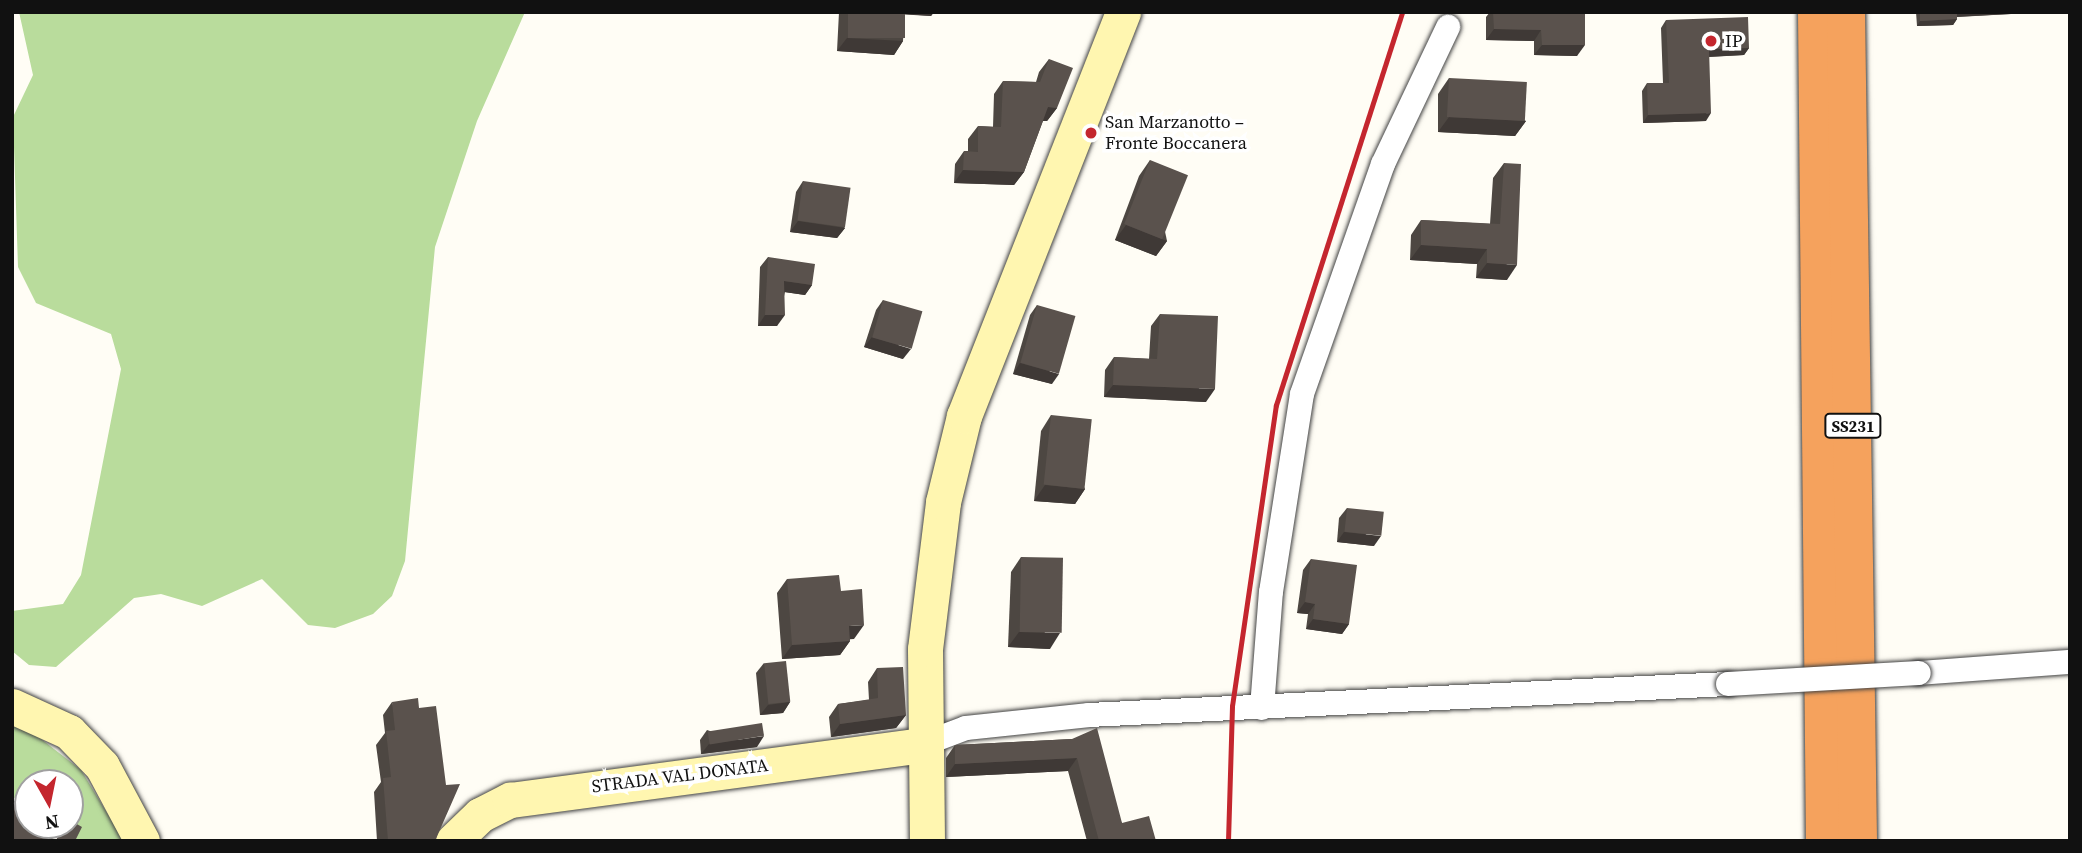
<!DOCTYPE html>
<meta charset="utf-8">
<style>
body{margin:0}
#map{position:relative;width:2082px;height:853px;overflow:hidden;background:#fffdf5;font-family:"Source Serif 4",serif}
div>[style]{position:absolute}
.forest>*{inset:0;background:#b9dc9c}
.roads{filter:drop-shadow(0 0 2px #444) drop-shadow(0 0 2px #444)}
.street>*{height:24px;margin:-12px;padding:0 12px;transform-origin:12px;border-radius:12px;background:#fff}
.secondary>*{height:35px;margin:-17.5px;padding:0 17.5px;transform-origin:17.5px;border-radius:17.5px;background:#fff6b0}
.highway>*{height:38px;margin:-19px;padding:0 19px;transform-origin:19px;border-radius:19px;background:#f5a25d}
.rail>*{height:5px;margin:-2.5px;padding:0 2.5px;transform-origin:2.5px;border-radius:2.5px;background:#c4262e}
.bridges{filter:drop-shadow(0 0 2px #444) drop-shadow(0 0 2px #444)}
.street-bridge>*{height:24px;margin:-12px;padding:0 12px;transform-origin:12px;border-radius:12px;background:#fff}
.wall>*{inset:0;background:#4d4742}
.shaded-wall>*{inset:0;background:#3f3936}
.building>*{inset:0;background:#5a524d;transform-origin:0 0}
.dots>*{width:19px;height:19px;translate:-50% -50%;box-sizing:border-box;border:4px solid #fff;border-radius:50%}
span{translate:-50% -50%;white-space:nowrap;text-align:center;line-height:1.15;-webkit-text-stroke:7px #fff;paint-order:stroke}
.shield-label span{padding:2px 5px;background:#fff;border:2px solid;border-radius:5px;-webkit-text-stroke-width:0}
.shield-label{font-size:16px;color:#111;font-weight:700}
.poi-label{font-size:18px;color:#111}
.left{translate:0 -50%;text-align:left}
.street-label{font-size:18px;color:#111}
.frame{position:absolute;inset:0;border:14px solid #111;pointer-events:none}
.north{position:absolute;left:14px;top:769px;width:70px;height:70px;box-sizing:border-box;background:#fff;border:2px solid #a0a0a0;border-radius:50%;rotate:171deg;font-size:19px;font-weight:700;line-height:28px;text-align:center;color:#111}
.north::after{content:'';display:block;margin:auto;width:24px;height:32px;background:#c4262e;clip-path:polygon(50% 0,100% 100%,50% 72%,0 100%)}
</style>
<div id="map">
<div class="forest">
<div style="clip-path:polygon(19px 12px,525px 12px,477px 121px,435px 247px,405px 561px,392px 596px,373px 614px,335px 628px,308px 625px,262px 579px,202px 606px,161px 594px,134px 598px,56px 667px,29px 665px,12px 651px,12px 611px,63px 604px,81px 575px,121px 369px,111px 334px,36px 303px,18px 267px,13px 117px,33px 75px)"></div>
<div style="clip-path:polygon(12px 725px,27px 728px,81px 770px,124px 841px,66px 841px,51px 825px,70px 825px,70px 783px,28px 783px,28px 808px,12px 796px)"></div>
</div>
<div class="roads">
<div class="street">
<div style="left:1919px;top:673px;width:151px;rotate:-4.2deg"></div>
<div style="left:1262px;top:708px;width:116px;rotate:-85.6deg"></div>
<div style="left:1271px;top:592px;width:200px;rotate:-81.1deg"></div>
<div style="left:1302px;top:394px;width:244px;rotate:-70.6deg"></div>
<div style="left:1383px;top:164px;width:152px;rotate:-64.6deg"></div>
<div style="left:921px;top:745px;width:48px;rotate:-20.7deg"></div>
<div style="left:966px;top:728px;width:124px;rotate:-6deg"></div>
<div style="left:1089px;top:715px;width:640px;rotate:-2.78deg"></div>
</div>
<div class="secondary">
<div style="left:12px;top:706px;width:63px;rotate:24.5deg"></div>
<div style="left:69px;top:732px;width:47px;rotate:45.9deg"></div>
<div style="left:102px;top:766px;width:85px;rotate:61.9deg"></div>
<div style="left:453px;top:841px;width:37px;rotate:-44deg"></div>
<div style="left:480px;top:815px;width:34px;rotate:-27deg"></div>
<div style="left:510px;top:800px;width:415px;rotate:-7.6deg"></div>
<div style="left:927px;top:841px;width:192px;rotate:-90.6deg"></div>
<div style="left:925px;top:649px;width:148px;rotate:-83deg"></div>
<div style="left:943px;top:502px;width:89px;rotate:-76.3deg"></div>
<div style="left:964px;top:416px;width:434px;rotate:-68.5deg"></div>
</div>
<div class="highway">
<div style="left:1817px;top:12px;width:829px;rotate:89.45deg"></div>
<div style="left:1846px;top:12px;width:829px;rotate:89.17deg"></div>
</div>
</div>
<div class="rail">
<div style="left:1228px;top:841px;width:135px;rotate:-88.3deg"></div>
<div style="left:1232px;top:706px;width:304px;rotate:-81.7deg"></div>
<div style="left:1276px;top:405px;width:413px;rotate:-72.2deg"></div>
</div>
<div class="bridges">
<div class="street-bridge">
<div style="left:1728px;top:684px;width:191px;rotate:-3.3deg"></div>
</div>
</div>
<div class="wall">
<div style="clip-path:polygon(839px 12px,934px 12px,931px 16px,905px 14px,903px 41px,894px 55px,837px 51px)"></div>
<div style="clip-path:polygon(1490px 12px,1585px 12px,1577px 56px,1534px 55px,1534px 41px,1486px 40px,1486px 17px)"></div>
<div style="clip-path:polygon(1916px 12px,2047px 12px,1957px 17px,1957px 19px,1953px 25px,1917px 26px)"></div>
<div style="clip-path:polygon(1666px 20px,1749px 48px,1744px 55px,1709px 57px,1706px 121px,1643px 123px,1642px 91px,1647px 83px,1663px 83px,1661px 28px)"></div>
<div style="clip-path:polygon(1049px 59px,1057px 108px,1047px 121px,1043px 121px,1024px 172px,1014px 185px,954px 183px,955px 164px,964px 151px,968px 151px,968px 139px,978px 126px,993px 127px,994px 94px,1003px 81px,1036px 82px,1039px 72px)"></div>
<div style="clip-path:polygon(1449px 78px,1526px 121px,1515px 136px,1438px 132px,1438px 94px)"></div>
<div style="clip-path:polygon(1150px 160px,1167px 241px,1156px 256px,1115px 240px,1139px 176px)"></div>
<div style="clip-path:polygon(1504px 163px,1507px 280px,1476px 278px,1477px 264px,1410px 260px,1411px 235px,1421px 220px,1490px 224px,1493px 178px)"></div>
<div style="clip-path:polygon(803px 181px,845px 228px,837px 238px,790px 232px,796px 192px)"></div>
<div style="clip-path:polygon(768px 257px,812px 285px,805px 295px,785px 292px,777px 326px,758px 326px,760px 267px)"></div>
<div style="clip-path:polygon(883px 300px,903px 359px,864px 347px,876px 310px)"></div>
<div style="clip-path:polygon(1037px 305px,1052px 384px,1013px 374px,1030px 315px)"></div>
<div style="clip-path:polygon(1160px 314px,1206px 402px,1104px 397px,1105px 370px,1114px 357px,1149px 359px,1151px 326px)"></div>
<div style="clip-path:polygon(1051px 415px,1085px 489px,1075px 504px,1034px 501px,1041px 431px)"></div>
<div style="clip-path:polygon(1347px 508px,1374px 546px,1337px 542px,1339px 518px)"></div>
<div style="clip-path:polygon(1021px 557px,1050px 649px,1008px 647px,1011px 572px)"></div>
<div style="clip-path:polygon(1311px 559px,1349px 624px,1342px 634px,1306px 629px,1308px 614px,1297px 613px,1303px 570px)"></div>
<div style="clip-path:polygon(787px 579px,841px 591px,854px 639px,850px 639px,850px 641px,840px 655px,782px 659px,777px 593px)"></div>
<div style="clip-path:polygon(764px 663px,790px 702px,783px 713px,760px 715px,756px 673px)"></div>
<div style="clip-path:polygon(877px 668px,906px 715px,896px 728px,831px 737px,829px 717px,838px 704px,869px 700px,868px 682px)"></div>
<div style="clip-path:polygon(392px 702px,435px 841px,377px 841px,374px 792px,381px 782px,376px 745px,385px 733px,383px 715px)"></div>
<div style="clip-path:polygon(707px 730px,757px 747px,701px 754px,700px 740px)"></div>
<div style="clip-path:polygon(1072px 739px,1122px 823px,1156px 841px,1087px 841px,1068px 771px,946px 777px,946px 758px,955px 745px)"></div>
</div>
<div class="shaded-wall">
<div style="clip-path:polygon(897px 12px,934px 12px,931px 16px,896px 14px)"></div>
<div style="clip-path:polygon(1956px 12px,2047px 12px,1953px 17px)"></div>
<div style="clip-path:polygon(1957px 19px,1953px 25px,1917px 26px,1920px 21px)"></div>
<div style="clip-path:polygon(1494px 29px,1541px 30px,1534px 41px,1486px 40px)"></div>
<div style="clip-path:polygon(847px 38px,903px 41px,894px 55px,837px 51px)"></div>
<div style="clip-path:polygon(1542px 45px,1585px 45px,1577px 56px,1534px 55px)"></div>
<div style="clip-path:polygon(1749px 48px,1744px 55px,1704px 57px,1709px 49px)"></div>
<div style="clip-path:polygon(1048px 107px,1057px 108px,1047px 121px,1039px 121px)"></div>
<div style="clip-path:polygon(1711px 113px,1706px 121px,1643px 123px,1648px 115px)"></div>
<div style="clip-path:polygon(1449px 117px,1526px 121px,1515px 136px,1438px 132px)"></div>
<div style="clip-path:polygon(963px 170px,1024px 172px,1014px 185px,954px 183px)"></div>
<div style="clip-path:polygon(798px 221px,845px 228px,837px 238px,790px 232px)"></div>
<div style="clip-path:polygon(1126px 225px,1167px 241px,1156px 256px,1115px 240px)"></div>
<div style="clip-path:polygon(1421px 245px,1487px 249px,1477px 264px,1410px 260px)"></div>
<div style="clip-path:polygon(1487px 263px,1517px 265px,1507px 280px,1476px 278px)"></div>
<div style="clip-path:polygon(784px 281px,812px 285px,805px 295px,777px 291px)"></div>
<div style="clip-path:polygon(765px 315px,785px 315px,777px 326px,758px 326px)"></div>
<div style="clip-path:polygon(872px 337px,911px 349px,903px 359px,864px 347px)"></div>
<div style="clip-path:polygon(1020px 363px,1059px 374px,1052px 384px,1013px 374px)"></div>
<div style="clip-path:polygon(1113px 385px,1215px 389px,1206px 402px,1104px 397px)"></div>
<div style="clip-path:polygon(1045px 485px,1085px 489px,1075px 504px,1034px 501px)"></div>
<div style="clip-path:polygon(1344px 532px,1381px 536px,1374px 546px,1337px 542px)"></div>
<div style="clip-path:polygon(1305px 602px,1315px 604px,1308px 614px,1297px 613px)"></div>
<div style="clip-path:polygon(1313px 619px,1349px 624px,1342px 634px,1306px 629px)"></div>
<div style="clip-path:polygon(864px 625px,854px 639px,839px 640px,849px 626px)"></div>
<div style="clip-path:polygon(1019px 632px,1060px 633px,1050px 649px,1008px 647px)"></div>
<div style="clip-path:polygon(850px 641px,840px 655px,782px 659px,792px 645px)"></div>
<div style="clip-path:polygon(790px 702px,783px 713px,760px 715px,768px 705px)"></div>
<div style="clip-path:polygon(906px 715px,896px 728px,831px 737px,840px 724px)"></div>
<div style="clip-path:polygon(764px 736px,757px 747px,701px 754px,709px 744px)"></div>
<div style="clip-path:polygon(1077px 758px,1068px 771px,946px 777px,955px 764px)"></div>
</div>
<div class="building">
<div style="left:848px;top:12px;width:57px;height:26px"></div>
<div style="clip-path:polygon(1493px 12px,1585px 12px,1585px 45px,1542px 45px,1541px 30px,1494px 29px)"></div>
<div style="clip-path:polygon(1920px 12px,1957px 12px,1957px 19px,1920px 21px)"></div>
<div style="clip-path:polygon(1748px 17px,1749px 48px,1709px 49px,1711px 113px,1648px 115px,1647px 83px,1669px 83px,1666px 20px)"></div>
<div style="clip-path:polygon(1049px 59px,1073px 68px,1057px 108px,1048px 107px,1024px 172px,963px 170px,964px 151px,978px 152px,978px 126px,1001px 127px,1003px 81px,1040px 82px)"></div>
<div style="left:1449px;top:78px;width:78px;height:39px;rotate:3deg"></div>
<div style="left:1150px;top:160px;width:41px;height:69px;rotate:22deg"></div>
<div style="clip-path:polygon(1504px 163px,1521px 164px,1517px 265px,1487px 263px,1487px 249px,1421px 245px,1421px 220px,1500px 224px)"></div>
<div style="left:803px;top:181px;width:48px;height:40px;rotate:8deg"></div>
<div style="clip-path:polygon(768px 257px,815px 264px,812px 285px,784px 281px,785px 315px,765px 315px)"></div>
<div style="left:883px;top:300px;width:41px;height:39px;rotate:16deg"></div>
<div style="left:1037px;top:305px;width:40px;height:60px;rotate:16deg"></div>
<div style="clip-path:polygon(1160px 314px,1218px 316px,1215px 389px,1113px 385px,1114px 357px,1157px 359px)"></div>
<div style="left:1051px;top:415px;width:41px;height:70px;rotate:6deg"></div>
<div style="left:1347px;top:508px;width:37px;height:24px;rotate:6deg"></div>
<div style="left:1021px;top:557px;width:42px;height:75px;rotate:1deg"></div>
<div style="clip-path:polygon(1311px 559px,1357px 565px,1349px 624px,1313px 619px,1315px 604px,1305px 602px)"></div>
<div style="clip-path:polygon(839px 575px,841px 591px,862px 589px,864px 625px,849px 626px,850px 641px,792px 645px,787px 579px)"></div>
<div style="left:786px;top:661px;width:41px;height:22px;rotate:84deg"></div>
<div style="clip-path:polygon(903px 667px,906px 715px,840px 724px,838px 704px,878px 698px,877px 668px)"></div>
<div style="clip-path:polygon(418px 698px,419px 708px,436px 706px,446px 785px,460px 784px,435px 841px,388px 841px,383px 778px,391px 777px,386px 731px,395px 730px,392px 702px)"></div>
<div style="left:762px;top:723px;width:13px;height:55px;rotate:81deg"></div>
<div style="clip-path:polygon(1097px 728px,1122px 823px,1149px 816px,1156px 841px,1099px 841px,1077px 758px,955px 764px,955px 745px,1072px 739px)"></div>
<div style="clip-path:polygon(12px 800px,28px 808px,28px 825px,40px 825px,37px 831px,56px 840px,65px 825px,70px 825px,70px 820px,82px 827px,75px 841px,12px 841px)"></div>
</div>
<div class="dots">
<div style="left:1711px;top:41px;background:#c4262e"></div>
<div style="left:1091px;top:133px;background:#c4262e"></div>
</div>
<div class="shield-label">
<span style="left:1853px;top:426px">SS231</span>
</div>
<div class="poi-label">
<span class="left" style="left:1725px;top:41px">IP</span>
<span class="left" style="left:1105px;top:133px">San Marzanotto –<br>Fronte Boccanera</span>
</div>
<div class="street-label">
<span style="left:680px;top:776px;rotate:-7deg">STRADA VAL DONATA</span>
</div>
<div class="frame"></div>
<div class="north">N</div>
</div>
